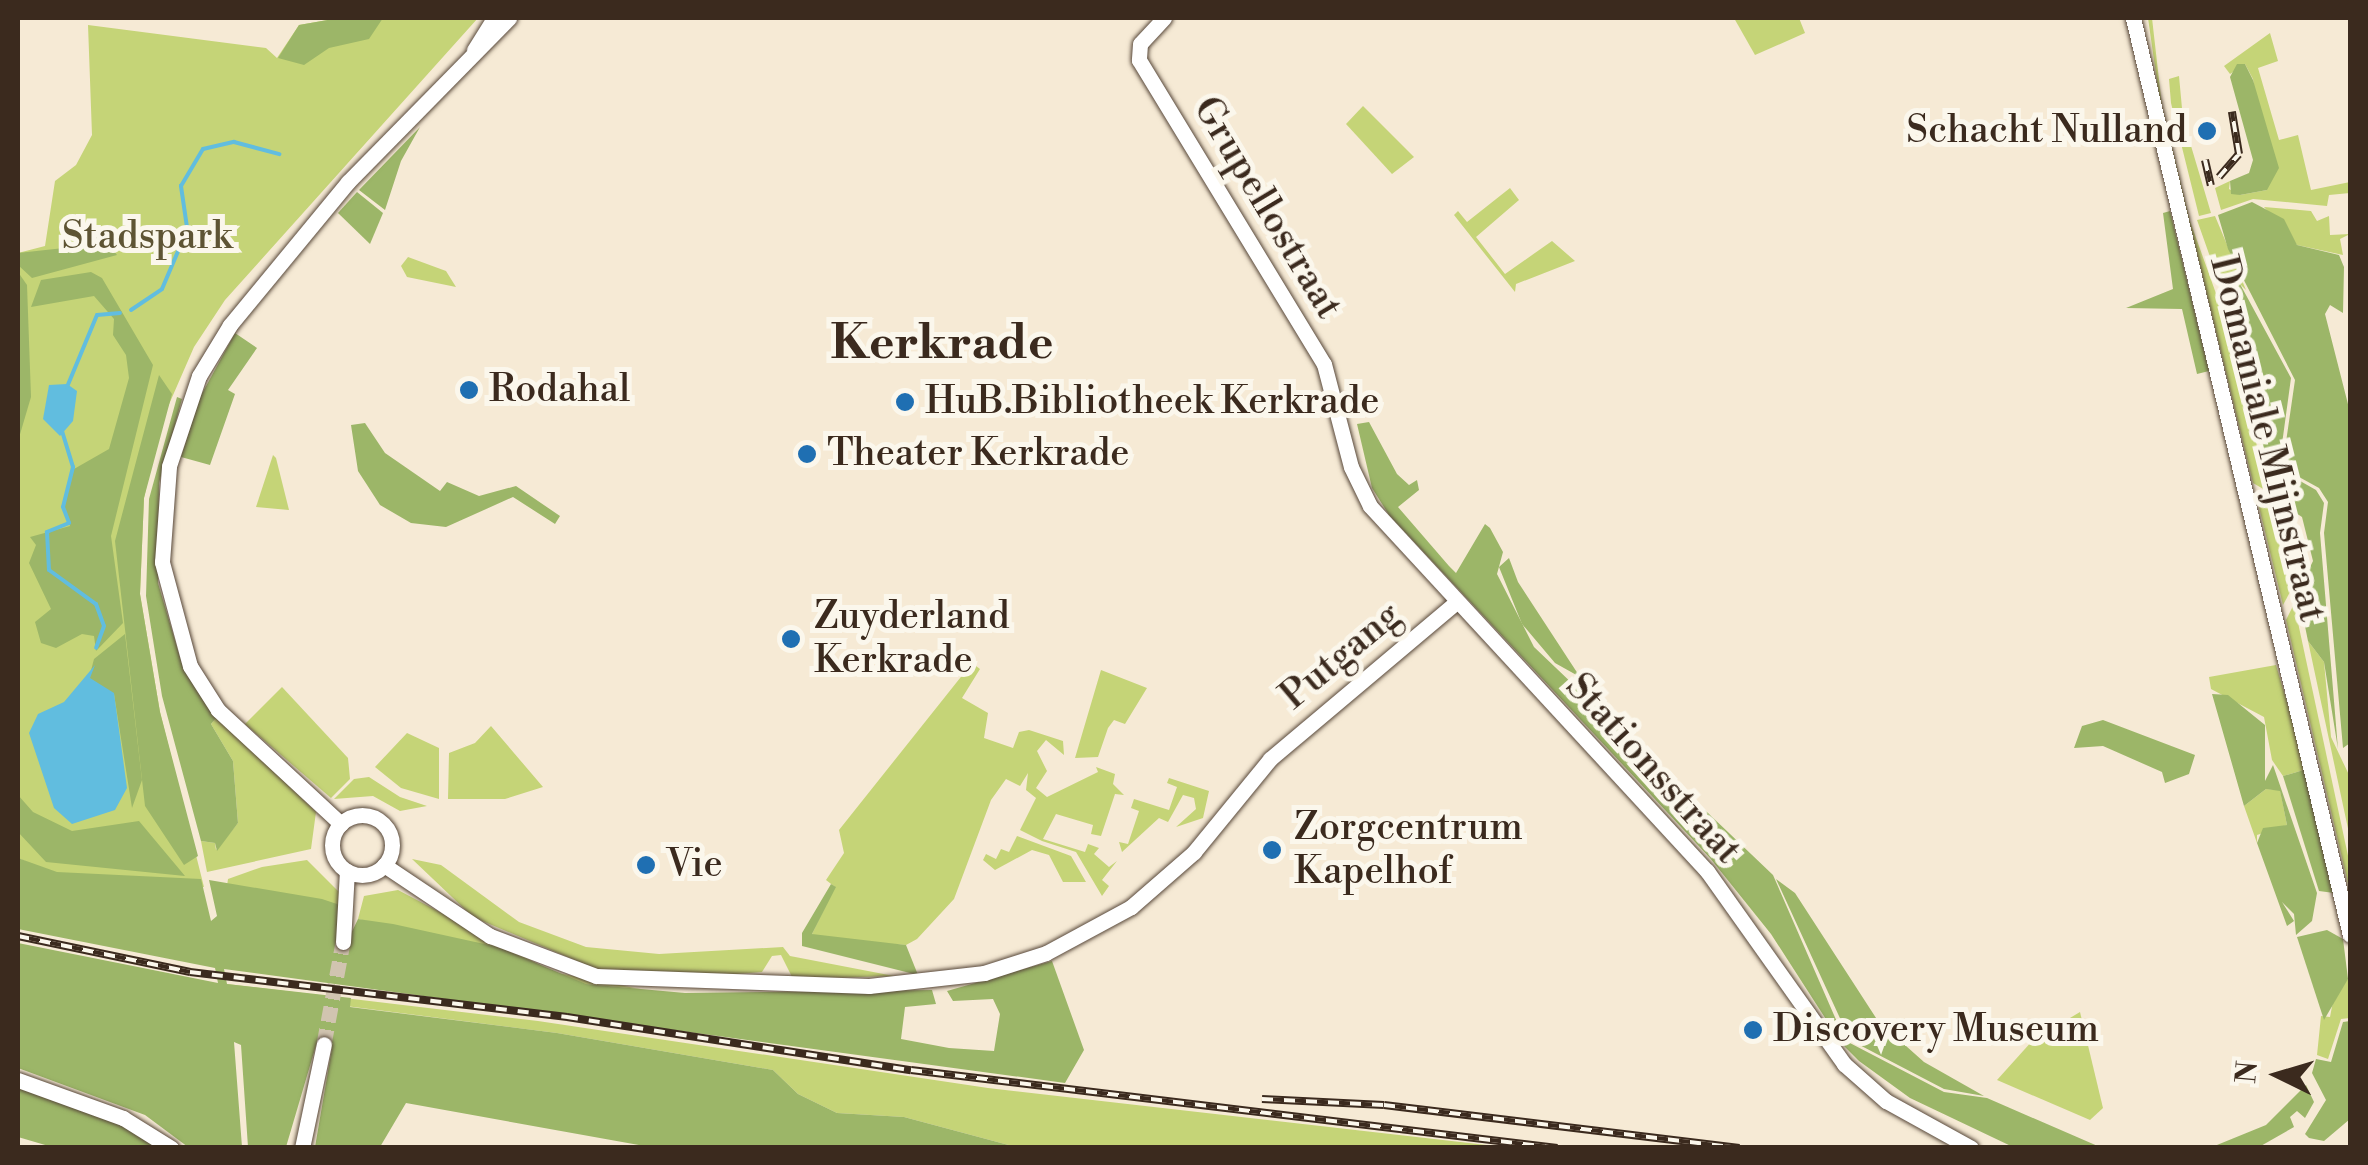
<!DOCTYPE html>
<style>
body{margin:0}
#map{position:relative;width:2368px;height:1165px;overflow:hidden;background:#f6ead5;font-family:"Libre Bodoni",serif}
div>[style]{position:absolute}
.green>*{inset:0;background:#c5d477}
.forest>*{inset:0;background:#9cb668}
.water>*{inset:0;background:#61bddf}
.stream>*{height:4px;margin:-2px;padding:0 2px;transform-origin:2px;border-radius:2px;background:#61bddf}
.secondary-tunnel>*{height:15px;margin-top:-7.5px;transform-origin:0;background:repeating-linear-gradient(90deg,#d1c4b0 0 15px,transparent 0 23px)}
.roads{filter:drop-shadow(0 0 2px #574739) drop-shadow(0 0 2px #574739)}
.secondary>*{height:15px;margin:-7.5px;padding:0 7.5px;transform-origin:7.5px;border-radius:7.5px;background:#fff}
.secondary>.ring{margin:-7.5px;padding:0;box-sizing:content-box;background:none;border:15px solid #fff;border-radius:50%}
.rail>*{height:8px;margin-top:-4px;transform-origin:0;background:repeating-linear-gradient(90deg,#fbf7ec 0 11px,#3b2a1e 0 22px);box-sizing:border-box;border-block:2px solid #3b2a1e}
.dots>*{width:28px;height:28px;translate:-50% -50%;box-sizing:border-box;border:5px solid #fbf7ec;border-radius:50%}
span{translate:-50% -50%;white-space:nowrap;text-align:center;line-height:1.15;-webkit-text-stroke:10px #fbf7ec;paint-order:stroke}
.poi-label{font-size:38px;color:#3b2a1e}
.right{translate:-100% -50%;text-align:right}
.left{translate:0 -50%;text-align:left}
.street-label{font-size:38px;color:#3b2a1e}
.park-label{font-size:38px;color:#5e5434}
.district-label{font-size:48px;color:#3b2a1e;font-weight:700}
.frame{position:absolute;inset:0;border:20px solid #3b2a1e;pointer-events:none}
.north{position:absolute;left:2228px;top:1025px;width:100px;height:100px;-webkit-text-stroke:8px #fbf7ec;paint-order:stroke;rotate:275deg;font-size:28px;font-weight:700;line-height:40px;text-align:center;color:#3b2a1e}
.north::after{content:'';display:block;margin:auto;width:35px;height:45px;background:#3b2a1e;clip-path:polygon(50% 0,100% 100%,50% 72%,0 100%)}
</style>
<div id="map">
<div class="green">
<div style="clip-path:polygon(339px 18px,478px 18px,225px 300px,194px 347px,160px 425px,144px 498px,140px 594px,160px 712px,204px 887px,54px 874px,18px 858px,18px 253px,45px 246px,55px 181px,76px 165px,92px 135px,88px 25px,266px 48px,277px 58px,299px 25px)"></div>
<div style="clip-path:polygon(1734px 18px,1799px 18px,1805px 33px,1755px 55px)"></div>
<div style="clip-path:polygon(2148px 18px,2152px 18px,2162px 106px,2190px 221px,2242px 366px,2265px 490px,2253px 483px,2160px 102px)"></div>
<div style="clip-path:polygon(2270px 33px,2278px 61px,2258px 68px,2279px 140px,2298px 135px,2311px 190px,2350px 182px,2350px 193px,2329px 195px,2327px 206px,2253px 199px,2221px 210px,2215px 188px,2230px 181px,2229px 189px,2240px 195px,2267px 190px,2253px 79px,2245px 64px,2230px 74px,2224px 66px)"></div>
<div style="clip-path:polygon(2179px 76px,2183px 119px,2211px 213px,2199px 216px,2171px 103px,2169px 79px)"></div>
<div style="clip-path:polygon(1363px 106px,1414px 157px,1392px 174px,1346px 124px)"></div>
<div style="clip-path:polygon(1510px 188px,1519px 200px,1476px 237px,1505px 274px,1552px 241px,1575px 261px,1516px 284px,1515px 292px,1454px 215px,1458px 211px,1467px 222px)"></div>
<div style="clip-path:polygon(2264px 207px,2311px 211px,2317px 221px,2329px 216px,2330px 235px,2350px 234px,2340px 239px,2343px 255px,2297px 245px)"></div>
<div style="clip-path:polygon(2215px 216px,2246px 290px,2240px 284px,2225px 299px,2197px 220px)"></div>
<div style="clip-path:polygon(408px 257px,446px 271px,456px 287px,407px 277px,401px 266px)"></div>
<div style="clip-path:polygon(273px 455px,276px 458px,289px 510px,256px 507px)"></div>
<div style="clip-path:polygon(2256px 495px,2268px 503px,2286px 568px,2291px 590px,2283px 605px)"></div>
<div style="clip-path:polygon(2294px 604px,2350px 865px,2350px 892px,2286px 620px)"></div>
<div style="clip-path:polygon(2308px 641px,2324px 662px,2331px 737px,2350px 777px,2350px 838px)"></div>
<div style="clip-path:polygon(972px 663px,980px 669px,962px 698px,988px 713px,984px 738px,1013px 748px,1019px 732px,1029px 730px,1063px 741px,1064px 755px,1046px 740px,1037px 751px,1047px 771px,1036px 788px,1047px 797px,1098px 772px,1096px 767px,1115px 774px,1113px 784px,1124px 795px,1115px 794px,1101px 836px,1091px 834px,1093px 825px,1056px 814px,1043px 839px,1085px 852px,1088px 844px,1099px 848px,1094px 854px,1109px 867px,1117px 861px,1102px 880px,1109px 886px,1102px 896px,1076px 852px,1042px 841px,1020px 830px,1036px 798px,1026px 790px,1028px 773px,1020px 786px,1006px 779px,991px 800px,954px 899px,917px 939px,906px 945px,820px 939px,812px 934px,835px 887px,826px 880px,844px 853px,839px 830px)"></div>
<div style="clip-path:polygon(2276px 665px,2307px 769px,2283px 776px,2272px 760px,2264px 717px,2211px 689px,2209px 677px)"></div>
<div style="clip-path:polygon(1101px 670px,1147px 688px,1125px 724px,1114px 720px,1108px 728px,1098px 757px,1075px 758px)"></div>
<div style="clip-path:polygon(282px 687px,348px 758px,350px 779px,331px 798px,245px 724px)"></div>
<div style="clip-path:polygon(217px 717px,316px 812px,311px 849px,207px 872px,201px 841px,215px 843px,216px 850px,238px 823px,233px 761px,211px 724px)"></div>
<div style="clip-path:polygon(491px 726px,543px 787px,505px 799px,448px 799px,449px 753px,475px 743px)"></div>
<div style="clip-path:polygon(407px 733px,439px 748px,439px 799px,401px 788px,375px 767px)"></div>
<div style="clip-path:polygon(369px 777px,400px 797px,427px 806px,400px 811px,373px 796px,334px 799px,354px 779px)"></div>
<div style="clip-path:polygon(1169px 778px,1209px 791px,1203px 818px,1176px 827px,1196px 809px,1194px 798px,1183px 795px,1168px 822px,1159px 818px,1122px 852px,1119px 842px,1128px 844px,1139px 811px,1131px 808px,1134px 799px,1169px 810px,1177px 787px,1167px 783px)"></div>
<div style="clip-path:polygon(2266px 789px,2280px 790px,2287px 825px,2257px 835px,2257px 843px,2244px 806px)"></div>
<div style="clip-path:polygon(1017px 836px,1071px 856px,1086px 882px,1063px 882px,1049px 855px,1032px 850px,995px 870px,983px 860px,986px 854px,996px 859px,1001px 849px,1009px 852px)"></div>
<div style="clip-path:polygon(412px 859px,441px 865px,519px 922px,586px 947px,659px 954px,783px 947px,790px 956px,894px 976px,793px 979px,781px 955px,772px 956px,762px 972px,687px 978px,596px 969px,473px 917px)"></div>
<div style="clip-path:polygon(307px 860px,342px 895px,340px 905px,227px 886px,228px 879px,262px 867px)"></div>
<div style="clip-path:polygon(398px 890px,553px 972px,640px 989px,585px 984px,558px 977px,499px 953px,358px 919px,364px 896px)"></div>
<div style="clip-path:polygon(2348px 979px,2350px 1018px,2341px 1019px,2328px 1059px,2317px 1055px,2321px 1016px,2330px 1017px,2334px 996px)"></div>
<div style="clip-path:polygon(227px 984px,538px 1021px,988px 1088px,1504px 1147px,1016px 1147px,904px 1117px,837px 1113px,798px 1094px,773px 1070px,557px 1033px,228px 991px)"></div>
<div style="clip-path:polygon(2080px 1012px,2103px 1108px,2090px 1120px,1997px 1080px,2033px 1040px)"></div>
</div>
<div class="forest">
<div style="clip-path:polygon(339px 18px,383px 18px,369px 39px,329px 48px,304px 65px,278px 58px,299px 25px)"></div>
<div style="clip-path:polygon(2237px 64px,2245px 64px,2253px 80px,2279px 168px,2267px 190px,2240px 195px,2231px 194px,2230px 181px,2249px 173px,2253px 160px,2230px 77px)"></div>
<div style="clip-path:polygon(420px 127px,401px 161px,385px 210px,359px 190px)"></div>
<div style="clip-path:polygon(357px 192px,383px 213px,370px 244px,338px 213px)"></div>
<div style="clip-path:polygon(2252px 202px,2284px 219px,2297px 245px,2339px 255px,2344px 267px,2343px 313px,2330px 305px,2325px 314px,2350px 412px,2350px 743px,2343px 748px,2324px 533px,2328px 502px,2319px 488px,2290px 472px,2286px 442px,2295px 380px,2228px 249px,2218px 215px)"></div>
<div style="clip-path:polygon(2170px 211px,2209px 371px,2197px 374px,2182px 309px,2126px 308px,2173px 289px,2163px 213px)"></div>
<div style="clip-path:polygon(99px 231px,117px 255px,32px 278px,18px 265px,18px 253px,64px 248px)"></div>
<div style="clip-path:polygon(18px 272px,27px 285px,31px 397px,18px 441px)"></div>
<div style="clip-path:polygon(91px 272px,102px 278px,153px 365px,111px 536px,123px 623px,96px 651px,94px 636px,82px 634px,56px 648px,41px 643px,35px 622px,51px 609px,29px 563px,36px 545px,30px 537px,70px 526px,64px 506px,74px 469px,109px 449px,129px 378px,126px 355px,113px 335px,114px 319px,94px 296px,31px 307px,41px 280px)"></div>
<div style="clip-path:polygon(2240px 284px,2291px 378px,2282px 444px,2286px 473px,2316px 490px,2324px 503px,2320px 533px,2338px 749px,2324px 662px,2308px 641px,2298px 592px,2313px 561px,2302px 517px,2272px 497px,2248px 365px,2225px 299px)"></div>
<div style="clip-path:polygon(235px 333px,257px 348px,228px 390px,235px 394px,210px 465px,181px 457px,199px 399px)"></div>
<div style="clip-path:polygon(159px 375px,172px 394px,144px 498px,140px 594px,160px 712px,198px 856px,184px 865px,145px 806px,115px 541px)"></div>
<div style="clip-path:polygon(177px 397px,182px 399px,159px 483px,158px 583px,182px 664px,217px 717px,211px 724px,233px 761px,238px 823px,217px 851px,215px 843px,201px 841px,162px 696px,146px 596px,149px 499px)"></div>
<div style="clip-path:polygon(1369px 422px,1397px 474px,1409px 485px,1417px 480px,1419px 490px,1398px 507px,1449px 566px,1456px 573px,1485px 524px,1490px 528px,1503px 552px,1497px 574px,1534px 647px,1773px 875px,1844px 1038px,1840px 1041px,1771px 934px,1710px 858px,1389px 515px,1372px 488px,1357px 424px)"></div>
<div style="clip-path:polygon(365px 423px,385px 453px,440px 491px,447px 482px,479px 496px,516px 486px,560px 516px,555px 524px,513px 497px,446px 527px,411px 523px,380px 505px,358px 471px,351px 425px)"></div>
<div style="clip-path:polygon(1509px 558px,1518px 582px,1580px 677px,1555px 663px,1522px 624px,1499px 567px)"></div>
<div style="clip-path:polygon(125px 634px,142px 780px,132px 808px,114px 694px,89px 678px,94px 659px)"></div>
<div style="clip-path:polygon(2212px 694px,2228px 695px,2265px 725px,2265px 781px,2273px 765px,2317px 893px,2312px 921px,2296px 935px,2294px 914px,2282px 902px,2294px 921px,2287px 926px,2257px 843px,2263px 828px,2287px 825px,2280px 791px,2266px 789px,2244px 806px)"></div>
<div style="clip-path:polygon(2103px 720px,2195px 755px,2189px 774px,2165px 783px,2162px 772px,2103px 746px,2074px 748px,2082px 726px)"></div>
<div style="clip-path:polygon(2307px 769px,2334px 893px,2319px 891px,2283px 776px)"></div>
<div style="clip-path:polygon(18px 795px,33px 812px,72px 831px,139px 821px,185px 876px,46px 862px,18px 832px)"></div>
<div style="clip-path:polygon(18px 858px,57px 872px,201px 879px,211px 921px,217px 916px,209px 880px,322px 899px,340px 905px,347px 942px,358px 919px,393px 924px,498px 947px,586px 984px,685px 993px,932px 990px,936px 1004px,905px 1007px,901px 1039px,949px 1048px,994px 1051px,1000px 1014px,993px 999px,953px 1001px,947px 991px,1052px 961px,1084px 1050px,1065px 1083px,224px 969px,227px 984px,351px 998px,350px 1007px,557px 1033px,773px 1070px,798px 1094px,837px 1113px,904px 1117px,1016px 1147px,1052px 1147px,650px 1147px,406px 1103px,380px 1147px,315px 1147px,332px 1048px,317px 1042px,286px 1147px,248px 1147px,241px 1045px,234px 1042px,242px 1147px,188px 1147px,145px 1115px,18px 1068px,18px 943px,218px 983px,215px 968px,18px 929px)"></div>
<div style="clip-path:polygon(1776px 879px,1795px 893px,1878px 1021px,1924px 1062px,1984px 1096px,1944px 1089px,1850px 1040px)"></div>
<div style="clip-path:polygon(831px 884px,836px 887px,812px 934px,906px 945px,918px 975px,802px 946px,802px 933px)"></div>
<div style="clip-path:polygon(2327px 930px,2343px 939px,2348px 979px,2324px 1020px,2297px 937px)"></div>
<div style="clip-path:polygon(2350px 1021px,2350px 1119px,2324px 1141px,2309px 1138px,2305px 1134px,2326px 1100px,2312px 1073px,2316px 1059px,2331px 1062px,2343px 1022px)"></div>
<div style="clip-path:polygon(1848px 1042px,1944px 1092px,1987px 1098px,2100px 1147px,2013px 1147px,1910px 1098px,1859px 1061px,1843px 1045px)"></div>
<div style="clip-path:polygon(2306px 1085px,2314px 1102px,2305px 1118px,2297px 1111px,2290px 1117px,2294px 1127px,2259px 1147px,2212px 1147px,2266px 1125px)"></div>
<div style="clip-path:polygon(18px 1087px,115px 1120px,160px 1147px,52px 1147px,18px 1137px)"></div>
</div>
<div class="water">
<div style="clip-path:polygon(67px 384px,77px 391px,73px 421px,60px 436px,43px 419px,49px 385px)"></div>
<div style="clip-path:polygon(95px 665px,90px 678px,114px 693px,127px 788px,115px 810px,72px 824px,54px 808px,29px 733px,38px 714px,64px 702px)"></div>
</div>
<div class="stream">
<div style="left:189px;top:241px;width:56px;rotate:-98.3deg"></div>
<div style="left:181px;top:186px;width:43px;rotate:-59.3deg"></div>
<div style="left:203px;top:149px;width:32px;rotate:-13deg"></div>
<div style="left:234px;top:142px;width:47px;rotate:14.9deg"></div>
<div style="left:131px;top:310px;width:37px;rotate:-34deg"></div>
<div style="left:162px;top:289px;width:43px;rotate:-67deg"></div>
<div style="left:67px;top:387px;width:78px;rotate:-67.4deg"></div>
<div style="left:97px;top:315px;width:23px;rotate:-5deg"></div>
<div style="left:62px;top:431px;width:38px;rotate:73deg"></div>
<div style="left:73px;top:467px;width:41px;rotate:104deg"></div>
<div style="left:63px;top:507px;width:17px;rotate:69deg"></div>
<div style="left:69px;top:523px;width:24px;rotate:158deg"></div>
<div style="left:47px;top:532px;width:38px;rotate:87deg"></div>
<div style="left:49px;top:570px;width:58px;rotate:35.9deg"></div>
<div style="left:96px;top:604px;width:23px;rotate:70deg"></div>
<div style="left:104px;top:626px;width:23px;rotate:110deg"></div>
</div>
<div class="secondary-tunnel">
<div style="left:324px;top:1044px;width:104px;rotate:-79.4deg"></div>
</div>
<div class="roads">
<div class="secondary">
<div style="left:1164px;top:18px;width:35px;rotate:133deg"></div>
<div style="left:1140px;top:44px;width:16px;rotate:94deg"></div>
<div style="left:1139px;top:60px;width:356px;rotate:58.7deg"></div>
<div style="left:1324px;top:364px;width:106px;rotate:75.3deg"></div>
<div style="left:1351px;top:467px;width:43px;rotate:64deg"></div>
<div style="left:1370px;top:506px;width:497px;rotate:47.3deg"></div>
<div style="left:1707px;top:871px;width:237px;rotate:54.6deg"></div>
<div style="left:1844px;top:1064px;width:56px;rotate:41.4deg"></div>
<div style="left:1886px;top:1101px;width:97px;rotate:28.9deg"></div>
<div style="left:2133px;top:18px;width:942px;rotate:76.69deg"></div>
<div style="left:474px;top:50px;width:38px;rotate:-58deg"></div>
<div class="ring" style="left:332px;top:815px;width:45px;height:45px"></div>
<div style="left:341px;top:824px;width:168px;rotate:-137.2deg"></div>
<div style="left:218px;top:710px;width:52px;rotate:-122.5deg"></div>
<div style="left:190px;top:666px;width:108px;rotate:-105.1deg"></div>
<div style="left:162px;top:562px;width:96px;rotate:-85.8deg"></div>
<div style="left:169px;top:466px;width:95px;rotate:-71.6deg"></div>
<div style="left:199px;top:376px;width:60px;rotate:-58.7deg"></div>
<div style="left:230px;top:325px;width:185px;rotate:-50.5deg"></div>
<div style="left:348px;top:182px;width:230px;rotate:-45.5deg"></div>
<div style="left:384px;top:865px;width:128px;rotate:33.8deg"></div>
<div style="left:490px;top:936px;width:113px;rotate:20.7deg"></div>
<div style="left:596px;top:976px;width:273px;rotate:2.1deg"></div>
<div style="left:869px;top:986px;width:116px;rotate:-6.4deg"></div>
<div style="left:984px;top:973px;width:65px;rotate:-17.9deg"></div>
<div style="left:1046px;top:953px;width:97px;rotate:-28.4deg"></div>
<div style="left:1131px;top:907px;width:84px;rotate:-41.1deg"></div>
<div style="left:1194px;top:852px;width:120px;rotate:-50.7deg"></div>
<div style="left:1270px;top:759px;width:242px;rotate:-40.1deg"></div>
<div style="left:343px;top:942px;width:71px;rotate:-86.8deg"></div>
<div style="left:18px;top:1080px;width:112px;rotate:19.9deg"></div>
<div style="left:123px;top:1118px;width:57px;rotate:32deg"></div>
<div style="left:302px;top:1148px;width:106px;rotate:-78.1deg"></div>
</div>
</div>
<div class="rail">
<div style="left:2205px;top:160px;width:26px;rotate:77deg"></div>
<div style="left:2219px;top:177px;width:30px;rotate:-49deg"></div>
<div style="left:2239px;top:154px;width:43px;rotate:-99.5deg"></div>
<div style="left:18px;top:936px;width:176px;rotate:11.8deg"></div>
<div style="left:190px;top:972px;width:380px;rotate:6.8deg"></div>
<div style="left:567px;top:1017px;width:348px;rotate:8.8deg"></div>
<div style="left:911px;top:1070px;width:651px;rotate:6.88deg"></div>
<div style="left:1262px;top:1099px;width:122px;rotate:2.8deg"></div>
<div style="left:1384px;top:1105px;width:358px;rotate:6.9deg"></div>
</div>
<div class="dots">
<div style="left:2207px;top:131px;background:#1f6fb2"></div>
<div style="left:469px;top:390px;background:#1f6fb2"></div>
<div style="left:905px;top:402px;background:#1f6fb2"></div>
<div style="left:807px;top:454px;background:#1f6fb2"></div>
<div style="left:791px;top:639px;background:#1f6fb2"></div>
<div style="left:1272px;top:850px;background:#1f6fb2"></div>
<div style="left:646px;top:865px;background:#1f6fb2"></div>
<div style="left:1753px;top:1030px;background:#1f6fb2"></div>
</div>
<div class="poi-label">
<span class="right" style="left:2187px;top:131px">Schacht Nulland</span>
<span class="left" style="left:489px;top:390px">Rodahal</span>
<span class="left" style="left:925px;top:402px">HuB.Bibliotheek Kerkrade</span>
<span class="left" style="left:827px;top:454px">Theater Kerkrade</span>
<span class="left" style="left:814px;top:639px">Zuyderland<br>Kerkrade</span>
<span class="left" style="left:1294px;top:850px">Zorgcentrum<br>Kapelhof</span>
<span class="left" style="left:666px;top:865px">Vie</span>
<span class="left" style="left:1773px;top:1030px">Discovery Museum</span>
</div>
<div class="street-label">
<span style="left:1267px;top:208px;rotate:59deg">Grupellostraat</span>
<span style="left:2267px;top:439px;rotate:76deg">Domaniale Mijnstraat</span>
<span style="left:1341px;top:656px;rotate:-40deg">Putgang</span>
<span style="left:1653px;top:769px;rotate:48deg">Stationsstraat</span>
</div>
<div class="park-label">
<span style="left:147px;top:237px">Stadspark</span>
</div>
<div class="district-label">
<span style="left:942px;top:345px">Kerkrade</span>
</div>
<div class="frame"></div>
<div class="north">N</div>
</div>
